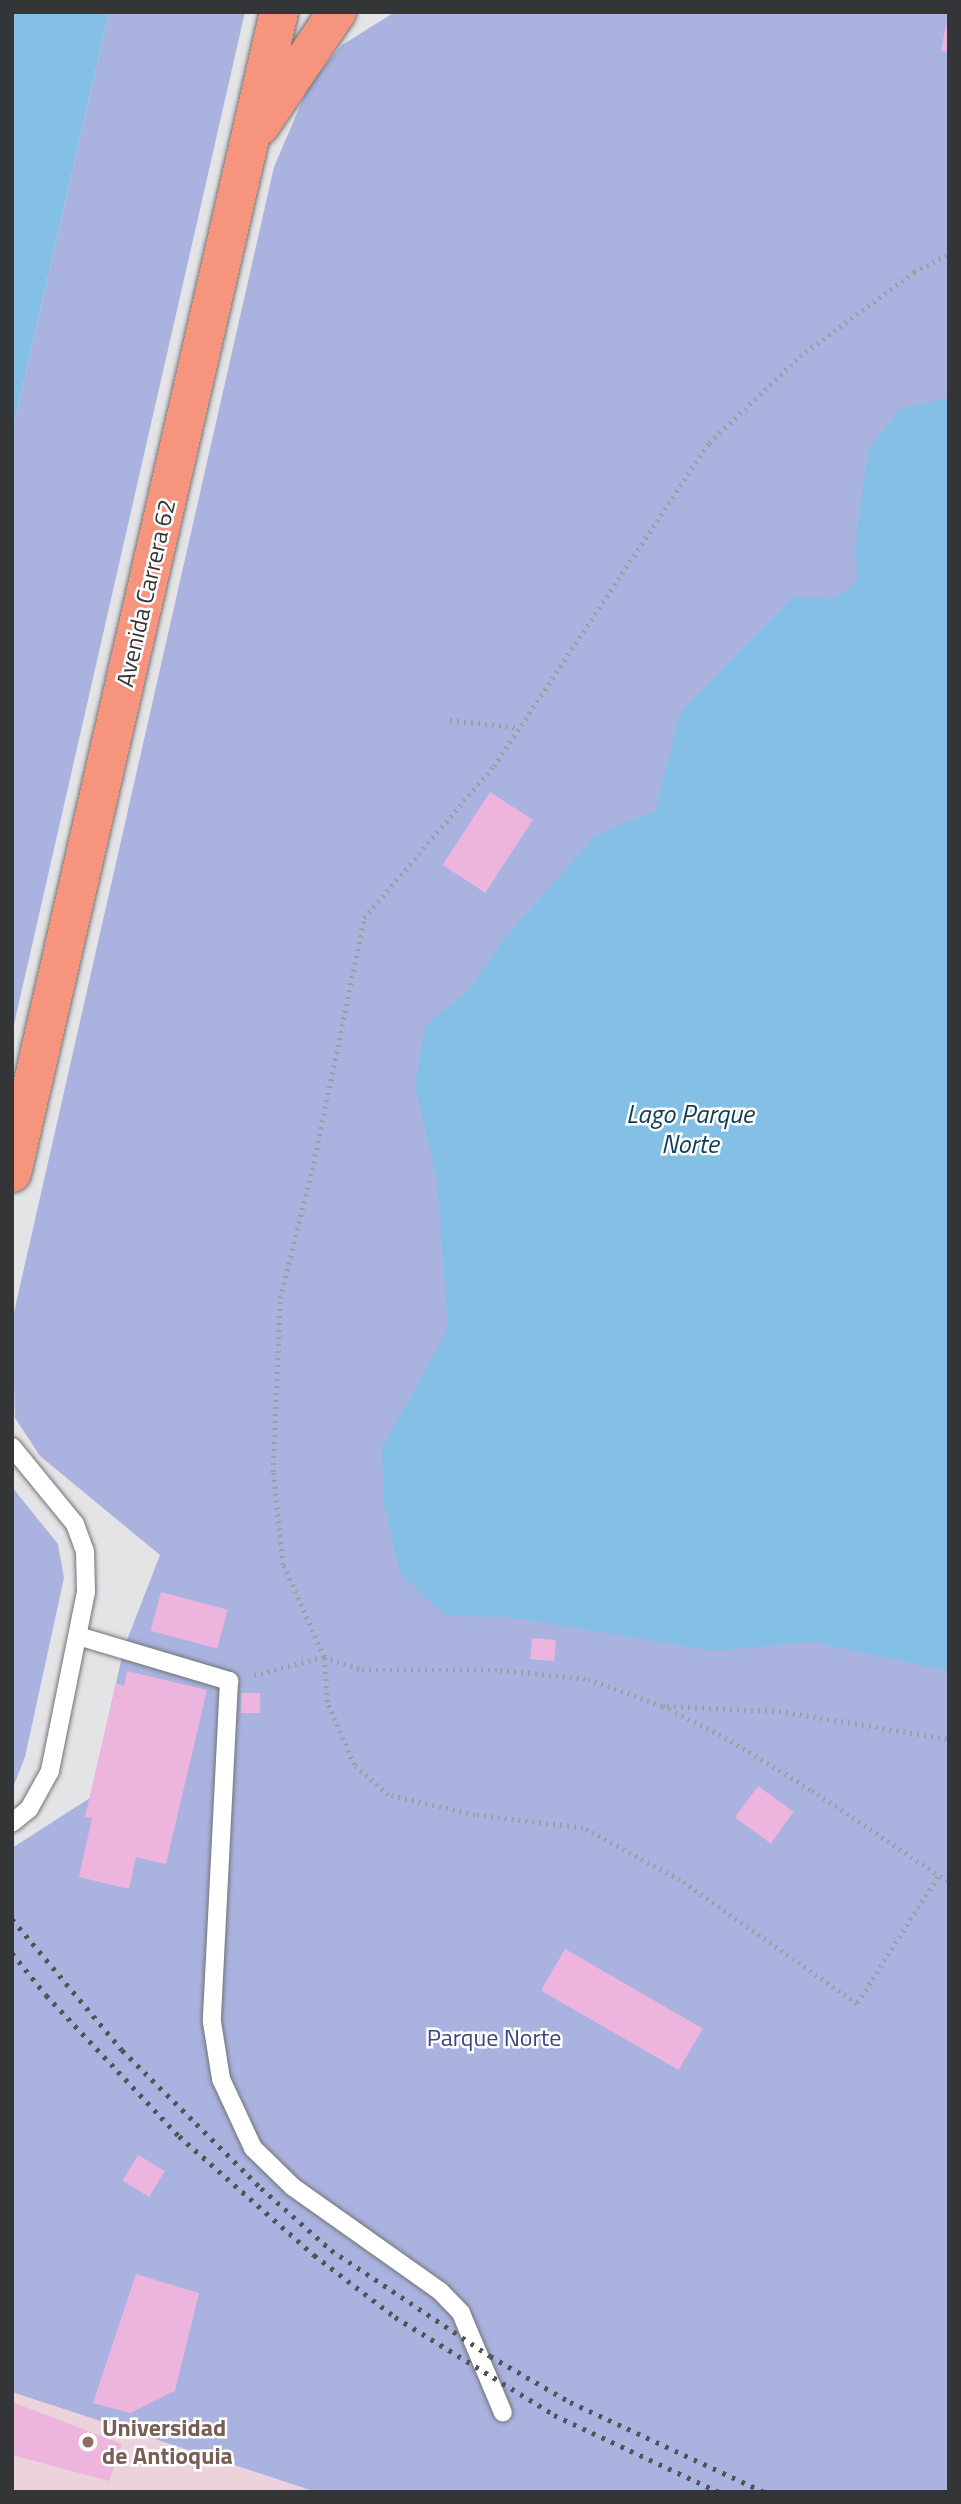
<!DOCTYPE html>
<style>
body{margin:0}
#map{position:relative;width:961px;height:2504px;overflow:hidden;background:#e4e4e7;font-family:"Titillium Web",sans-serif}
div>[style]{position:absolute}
.education>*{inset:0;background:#ecd3db}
.green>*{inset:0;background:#aab3e0}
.water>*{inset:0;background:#84bfe6}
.building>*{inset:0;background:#edb5dd;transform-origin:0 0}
.path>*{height:4.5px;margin-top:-2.25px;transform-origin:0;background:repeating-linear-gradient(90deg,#9e9fa1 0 2px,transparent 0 7px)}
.roads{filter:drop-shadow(0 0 2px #727375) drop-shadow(0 0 2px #727375)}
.service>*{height:18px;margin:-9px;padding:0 9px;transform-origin:9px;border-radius:9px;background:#fff}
.trunk>*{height:38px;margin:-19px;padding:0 19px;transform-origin:19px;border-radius:19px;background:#f7947e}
.rail>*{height:5px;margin-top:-2.5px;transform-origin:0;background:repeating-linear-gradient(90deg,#525354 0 3.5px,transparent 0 10.5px)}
.dots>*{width:19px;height:19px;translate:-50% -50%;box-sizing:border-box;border:4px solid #fff;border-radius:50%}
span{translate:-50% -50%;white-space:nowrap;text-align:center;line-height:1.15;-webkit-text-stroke:5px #fff;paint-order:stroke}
.street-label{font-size:24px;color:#343536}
.park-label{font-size:24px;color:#3b4388}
.education-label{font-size:24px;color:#785e54;font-weight:700}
.left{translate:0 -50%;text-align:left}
.water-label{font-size:26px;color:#0d3d58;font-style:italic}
.frame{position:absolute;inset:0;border:14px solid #343536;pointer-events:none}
</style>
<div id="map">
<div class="education">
<div style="clip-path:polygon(12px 2392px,316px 2492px,12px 2492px)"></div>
</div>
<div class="green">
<div style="clip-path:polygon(109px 12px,245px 12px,12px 1033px,12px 432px)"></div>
<div style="clip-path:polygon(395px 12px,949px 12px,949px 2492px,316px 2492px,12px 2392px,12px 1848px,90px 1798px,124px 1648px,160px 1555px,40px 1456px,15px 1418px,12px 1321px,274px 167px,309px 85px,342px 45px)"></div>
<div style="clip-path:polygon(12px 1487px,58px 1544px,64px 1578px,25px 1757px,12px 1790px)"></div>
</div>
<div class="water">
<div style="clip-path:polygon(12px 12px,109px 12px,12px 432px)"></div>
<div style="clip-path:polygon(947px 398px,949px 1671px,812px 1642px,714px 1651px,509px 1617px,446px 1616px,401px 1575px,384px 1505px,382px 1449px,448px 1328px,437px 1182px,415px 1085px,426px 1025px,469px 990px,506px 937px,596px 835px,655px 811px,680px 713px,793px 597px,834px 599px,858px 581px,855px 545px,868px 450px,900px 409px)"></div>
</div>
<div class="building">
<div style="clip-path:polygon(947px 20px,949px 20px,949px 52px,941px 51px)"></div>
<div style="left:490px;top:792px;width:51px;height:87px;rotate:33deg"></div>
<div style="left:161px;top:1592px;width:69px;height:40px;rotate:15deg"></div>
<div style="left:532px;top:1638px;width:24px;height:21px;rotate:5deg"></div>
<div style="clip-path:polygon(127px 1671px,207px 1690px,166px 1864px,136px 1857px,129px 1889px,79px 1877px,92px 1818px,85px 1817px,116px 1683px,124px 1686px)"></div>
<div style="left:241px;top:1693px;width:19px;height:20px"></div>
<div style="left:758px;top:1786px;width:44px;height:39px;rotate:36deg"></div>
<div style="left:565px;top:1949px;width:159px;height:48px;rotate:30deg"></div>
<div style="left:138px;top:2155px;width:31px;height:30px;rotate:31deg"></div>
<div style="clip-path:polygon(136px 2274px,199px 2293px,175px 2391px,130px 2413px,93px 2403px)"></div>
<div style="clip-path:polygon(12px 2402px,122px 2444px,109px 2481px,12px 2455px)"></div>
</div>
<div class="path">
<div style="left:450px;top:720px;width:70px;rotate:6.5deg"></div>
<div style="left:254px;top:1675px;width:72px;rotate:-14.4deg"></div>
<div style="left:324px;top:1657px;width:40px;rotate:18.9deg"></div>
<div style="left:362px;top:1670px;width:138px"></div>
<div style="left:500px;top:1670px;width:88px;rotate:5.8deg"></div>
<div style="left:588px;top:1679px;width:80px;rotate:19.8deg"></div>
<div style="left:663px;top:1706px;width:63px;rotate:26.6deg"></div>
<div style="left:719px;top:1734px;width:109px;rotate:31.1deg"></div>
<div style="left:812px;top:1790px;width:165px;rotate:33.9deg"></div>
<div style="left:667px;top:1706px;width:112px;rotate:2.6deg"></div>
<div style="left:779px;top:1711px;width:172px;rotate:9.4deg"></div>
<div style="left:938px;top:1877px;width:151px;rotate:122.5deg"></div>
<div style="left:857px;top:2004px;width:216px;rotate:-145deg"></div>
<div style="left:680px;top:1880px;width:110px;rotate:-151.8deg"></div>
<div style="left:583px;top:1828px;width:109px;rotate:-173.1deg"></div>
<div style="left:475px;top:1815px;width:89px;rotate:-167.1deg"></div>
<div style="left:388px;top:1795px;width:45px;rotate:-138.6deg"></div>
<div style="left:354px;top:1765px;width:69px;rotate:-113.2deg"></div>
<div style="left:327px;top:1702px;width:45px;rotate:-93.8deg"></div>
<div style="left:324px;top:1657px;width:101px;rotate:-114deg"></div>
<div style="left:283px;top:1565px;width:94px;rotate:-96.1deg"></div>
<div style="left:273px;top:1472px;width:174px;rotate:-87.7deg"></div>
<div style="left:280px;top:1298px;width:132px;rotate:-76deg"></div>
<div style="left:312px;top:1170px;width:257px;rotate:-78.3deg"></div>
<div style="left:364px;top:918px;width:200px;rotate:-49.5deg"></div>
<div style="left:494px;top:766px;width:388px;rotate:-56.4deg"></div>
<div style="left:709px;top:443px;width:126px;rotate:-43.7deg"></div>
<div style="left:800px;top:356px;width:142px;rotate:-36.4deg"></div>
<div style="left:914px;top:272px;width:40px;rotate:-28deg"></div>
</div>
<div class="roads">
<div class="service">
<div style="left:12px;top:1447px;width:99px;rotate:50.7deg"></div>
<div style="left:75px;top:1524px;width:29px;rotate:70deg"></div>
<div style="left:85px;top:1551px;width:41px;rotate:88.6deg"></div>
<div style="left:86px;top:1592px;width:183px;rotate:101.4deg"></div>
<div style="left:50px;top:1771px;width:43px;rotate:118.9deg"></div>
<div style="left:29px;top:1809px;width:22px;rotate:141deg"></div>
<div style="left:78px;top:1636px;width:158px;rotate:16.6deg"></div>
<div style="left:229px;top:1681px;width:341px;rotate:92.9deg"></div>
<div style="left:212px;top:2022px;width:58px;rotate:81deg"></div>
<div style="left:221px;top:2079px;width:76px;rotate:65.1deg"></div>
<div style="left:253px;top:2148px;width:56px;rotate:44.3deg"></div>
<div style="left:293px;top:2187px;width:180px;rotate:35.3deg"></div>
<div style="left:440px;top:2291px;width:30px;rotate:46deg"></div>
<div style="left:461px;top:2313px;width:108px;rotate:67.2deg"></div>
</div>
<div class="trunk">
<div style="left:260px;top:126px;width:138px;rotate:-56deg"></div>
<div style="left:12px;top:1173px;width:1191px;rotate:-77.05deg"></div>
</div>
</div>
<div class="rail">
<div style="left:12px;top:1919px;width:171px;rotate:50deg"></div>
<div style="left:122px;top:2050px;width:196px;rotate:44.8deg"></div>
<div style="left:261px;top:2188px;width:94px;rotate:41.5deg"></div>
<div style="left:331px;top:2250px;width:191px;rotate:33.7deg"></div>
<div style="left:490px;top:2356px;width:92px;rotate:29.9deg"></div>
<div style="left:570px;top:2402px;width:214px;rotate:24.9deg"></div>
<div style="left:12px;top:1953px;width:54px;rotate:51deg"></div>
<div style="left:46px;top:1995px;width:194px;rotate:46.7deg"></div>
<div style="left:179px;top:2136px;width:180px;rotate:41.4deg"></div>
<div style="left:314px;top:2255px;width:102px;rotate:37.4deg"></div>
<div style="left:395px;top:2317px;width:187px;rotate:31.6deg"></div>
<div style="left:554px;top:2415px;width:182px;rotate:25deg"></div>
</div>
<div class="dots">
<div style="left:88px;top:2442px;background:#8d6e63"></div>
</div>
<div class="street-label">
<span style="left:146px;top:593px;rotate:-77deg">Avenida Carrera 62</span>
</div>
<div class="park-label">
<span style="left:494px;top:2038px">Parque Norte</span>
</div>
<div class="education-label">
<span class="left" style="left:102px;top:2442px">Universidad<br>de Antioquia</span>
</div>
<div class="water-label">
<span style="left:690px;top:1129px">Lago Parque<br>Norte</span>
</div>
<div class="frame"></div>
</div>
